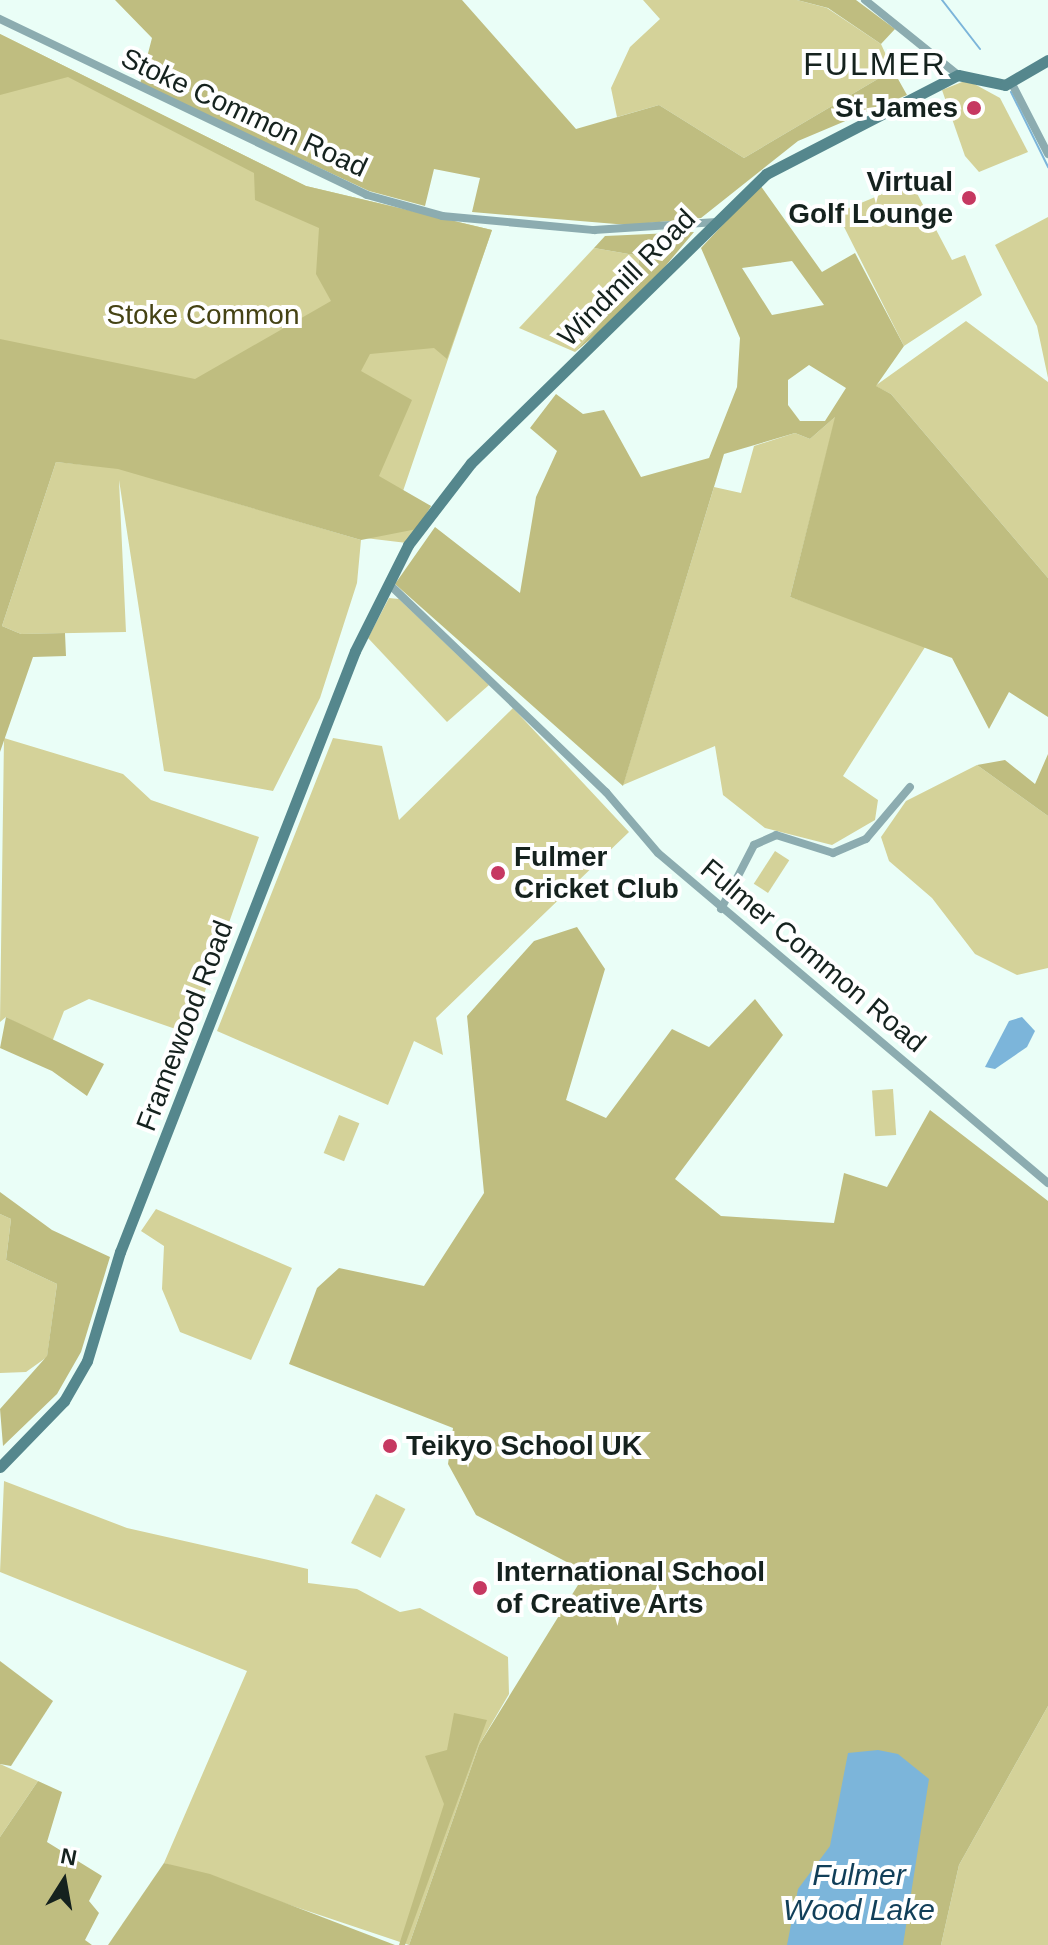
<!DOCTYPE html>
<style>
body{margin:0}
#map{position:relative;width:1048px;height:1945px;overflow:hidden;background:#eafef7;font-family:Arial,sans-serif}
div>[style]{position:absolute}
.green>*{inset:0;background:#d4d299;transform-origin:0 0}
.forest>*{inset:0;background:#bfbd80}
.water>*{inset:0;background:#7cb5da}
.stream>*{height:2px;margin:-1px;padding:0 1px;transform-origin:1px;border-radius:1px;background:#7cb5da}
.street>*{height:8px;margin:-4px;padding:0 4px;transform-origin:4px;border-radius:4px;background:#8cacb0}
.secondary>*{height:11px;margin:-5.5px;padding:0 5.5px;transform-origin:5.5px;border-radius:5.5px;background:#55878d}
.dots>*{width:22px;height:22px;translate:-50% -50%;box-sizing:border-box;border:4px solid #fff;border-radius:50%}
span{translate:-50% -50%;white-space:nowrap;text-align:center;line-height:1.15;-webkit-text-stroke:8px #fff;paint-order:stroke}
.poi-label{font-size:28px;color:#15221e;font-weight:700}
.right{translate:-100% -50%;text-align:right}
.left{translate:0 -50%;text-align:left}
.street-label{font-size:28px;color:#15221e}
.park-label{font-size:28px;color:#454314}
.water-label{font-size:30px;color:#113f59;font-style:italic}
.quarter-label{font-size:32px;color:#15221e;letter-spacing:2px}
.north{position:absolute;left:24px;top:1841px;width:80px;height:80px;-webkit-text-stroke:6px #fff;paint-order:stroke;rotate:11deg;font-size:22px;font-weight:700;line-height:32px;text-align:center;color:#15221e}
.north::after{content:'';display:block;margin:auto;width:28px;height:36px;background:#15221e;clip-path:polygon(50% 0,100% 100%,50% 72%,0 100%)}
</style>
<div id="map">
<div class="green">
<div style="clip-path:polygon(643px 0,797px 0,827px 8px,881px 44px,893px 70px,744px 158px,659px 105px,617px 117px,611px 88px,630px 47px,660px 19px)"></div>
<div style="clip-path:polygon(0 34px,306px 186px,492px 230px,402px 494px,431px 506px,407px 543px,365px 538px,0 359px)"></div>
<div style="clip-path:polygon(967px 80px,1000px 98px,1028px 152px,979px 172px,965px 156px,942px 90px)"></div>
<div style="clip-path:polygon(911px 182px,952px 260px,965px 255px,982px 295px,904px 346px,837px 213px)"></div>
<div style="clip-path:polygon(1048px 217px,1048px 378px,1037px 326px,995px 245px)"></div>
<div style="clip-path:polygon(594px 248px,640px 256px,634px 285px,575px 352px,519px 328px)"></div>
<div style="clip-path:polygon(966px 321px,1048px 382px,1048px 578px,891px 394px,875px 386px)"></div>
<div style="clip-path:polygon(836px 416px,790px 597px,927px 644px,843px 776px,878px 800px,875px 820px,832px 845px,765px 828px,723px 795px,715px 746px,623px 785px,714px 487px,741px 493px,754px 446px,795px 433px,810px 439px)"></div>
<div style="clip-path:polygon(56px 462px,118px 468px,361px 540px,357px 583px,320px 698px,273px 791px,164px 771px,119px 480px,126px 632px,21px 634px,2px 626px)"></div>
<div style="clip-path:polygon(389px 598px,399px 599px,489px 685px,447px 722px,368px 638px)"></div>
<div style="clip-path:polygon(513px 708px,629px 832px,436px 1018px,443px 1055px,414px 1041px,388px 1105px,217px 1031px,333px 738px,382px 746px,399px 820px)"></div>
<div style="clip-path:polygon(4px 738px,123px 774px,151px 800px,259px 837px,190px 1034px,89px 999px,64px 1011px,52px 1042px,6px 1017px,0 1022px)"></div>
<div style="clip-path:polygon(977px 765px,1048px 816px,1048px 968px,1017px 975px,975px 954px,932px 898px,889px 861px,881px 837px,906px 801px)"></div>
<div style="left:775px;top:851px;width:17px;height:39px;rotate:33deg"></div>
<div style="left:893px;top:1089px;width:46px;height:21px;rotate:86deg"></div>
<div style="left:339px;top:1115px;width:22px;height:41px;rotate:22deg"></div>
<div style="clip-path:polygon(156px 1209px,292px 1268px,251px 1360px,180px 1332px,162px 1289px,164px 1246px,141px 1231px)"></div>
<div style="clip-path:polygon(0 1214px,11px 1219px,6px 1260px,57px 1284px,47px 1357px,26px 1372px,0 1373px)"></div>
<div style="clip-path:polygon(4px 1481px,127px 1528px,308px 1569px,308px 1583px,357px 1589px,400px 1612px,420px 1608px,508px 1657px,509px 1694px,479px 1745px,409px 1945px,164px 1863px,247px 1671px,0 1572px)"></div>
<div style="left:376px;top:1494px;width:33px;height:55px;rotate:27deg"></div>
<div style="clip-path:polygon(1048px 1706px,1048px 1945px,941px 1945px,959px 1865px)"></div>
<div style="clip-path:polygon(0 1764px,38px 1781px,0 1837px)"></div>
</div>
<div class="forest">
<div style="clip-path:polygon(115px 0,462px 0,576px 129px,659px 105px,744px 158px,893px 70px,907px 95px,798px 141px,701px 218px,628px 225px,472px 212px,480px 178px,434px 169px,425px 206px,369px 191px,140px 84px,152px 38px)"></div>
<div style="clip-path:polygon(797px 0,856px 0,895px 29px,881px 44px,828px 8px)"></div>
<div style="clip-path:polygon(0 34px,306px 186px,492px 230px,447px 359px,434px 348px,370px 354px,361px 371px,412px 400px,379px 476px,431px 506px,417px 529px,361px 540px,118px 469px,56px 462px,2px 626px,21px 634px,65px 633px,66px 656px,33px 657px,0 752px,0 339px,195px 379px,331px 301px,316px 274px,319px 228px,255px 200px,254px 173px,68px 77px,0 95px)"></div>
<div style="clip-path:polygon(evenodd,760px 185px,822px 272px,855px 253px,904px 346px,876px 386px,891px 394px,1048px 578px,1048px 717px,1009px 692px,989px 729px,952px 658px,790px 597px,835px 417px,810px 439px,795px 433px,724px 454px,623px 786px,395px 584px,435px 527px,520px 593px,536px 497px,557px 451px,530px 428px,556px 394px,583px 414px,604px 410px,641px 477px,709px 458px,737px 387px,740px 338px,701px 248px,760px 185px,792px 261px,824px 305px,772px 315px,742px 268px,792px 261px,760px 185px,809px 365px,846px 388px,825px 421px,800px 421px,788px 405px,788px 380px,809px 365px)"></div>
<div style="clip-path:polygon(694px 232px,636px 301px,575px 352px,634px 285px,640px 256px,594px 248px,605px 236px)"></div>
<div style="clip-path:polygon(1048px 754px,1048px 816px,977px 765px,1005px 760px,1035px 784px)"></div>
<div style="clip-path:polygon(577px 927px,605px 969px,566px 1100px,606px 1118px,672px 1029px,709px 1047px,755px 999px,783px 1035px,675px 1179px,721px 1216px,834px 1223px,844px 1173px,887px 1187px,930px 1110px,1048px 1201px,1048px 1706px,959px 1865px,941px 1945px,409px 1945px,479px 1745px,586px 1572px,476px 1515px,448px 1464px,453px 1428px,289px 1364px,317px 1288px,339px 1268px,424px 1286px,484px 1193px,467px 1016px,534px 941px)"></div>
<div style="clip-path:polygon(6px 1017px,104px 1064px,87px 1096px,52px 1071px,0 1048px)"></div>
<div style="clip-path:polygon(0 1192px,52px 1230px,110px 1257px,81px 1352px,57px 1394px,3px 1446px,0 1409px,47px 1356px,57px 1284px,6px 1260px,11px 1219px,0 1214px)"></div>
<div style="clip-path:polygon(0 1661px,53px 1701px,11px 1766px,0 1764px)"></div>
<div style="clip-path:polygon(454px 1713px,487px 1720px,405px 1945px,399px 1945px,444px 1804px,425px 1756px,447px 1750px)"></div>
<div style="clip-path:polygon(38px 1781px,62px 1792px,47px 1842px,102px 1876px,89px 1901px,99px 1913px,85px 1940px,92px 1945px,0 1945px,0 1837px)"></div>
<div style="clip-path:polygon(164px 1863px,210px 1874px,395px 1945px,108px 1945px)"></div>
</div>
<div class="water">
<div style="clip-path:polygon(1022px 1017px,1035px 1031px,1027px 1047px,995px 1069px,985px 1067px,1009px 1021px)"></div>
<div style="clip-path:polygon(878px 1750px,898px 1754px,929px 1779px,903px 1945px,787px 1945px,798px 1889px,830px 1846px,848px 1753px)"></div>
</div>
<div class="stream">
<div style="left:942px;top:0;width:62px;rotate:52.2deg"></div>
<div style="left:1011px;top:92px;width:84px;rotate:63.7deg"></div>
</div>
<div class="street">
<div style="left:865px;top:0;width:119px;rotate:38.9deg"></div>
<div style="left:0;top:19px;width:407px;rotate:25.6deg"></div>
<div style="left:367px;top:195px;width:78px;rotate:15.6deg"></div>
<div style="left:442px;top:216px;width:153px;rotate:5.3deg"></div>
<div style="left:594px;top:230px;width:123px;rotate:-3.7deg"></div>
<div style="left:1011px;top:82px;width:81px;rotate:62.8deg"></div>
<div style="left:389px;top:584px;width:301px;rotate:43.8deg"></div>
<div style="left:606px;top:792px;width:80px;rotate:49.6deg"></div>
<div style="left:658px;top:853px;width:511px;rotate:40.24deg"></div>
<div style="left:721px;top:909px;width:72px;rotate:-62.7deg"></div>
<div style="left:754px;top:845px;width:24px;rotate:-24deg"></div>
<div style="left:776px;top:835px;width:60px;rotate:17.5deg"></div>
<div style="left:833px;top:853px;width:36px;rotate:-23deg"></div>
<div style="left:866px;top:839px;width:68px;rotate:-49.8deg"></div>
</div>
<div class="secondary">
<div style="left:0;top:1467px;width:92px;rotate:-45.9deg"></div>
<div style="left:64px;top:1401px;width:46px;rotate:-60.1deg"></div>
<div style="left:87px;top:1361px;width:114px;rotate:-73.2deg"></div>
<div style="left:120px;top:1252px;width:645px;rotate:-68.64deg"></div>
<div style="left:355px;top:651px;width:119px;rotate:-63.4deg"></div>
<div style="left:408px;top:545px;width:103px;rotate:-52.5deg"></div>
<div style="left:471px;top:463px;width:413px;rotate:-44.4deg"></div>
<div style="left:766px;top:174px;width:216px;rotate:-27.3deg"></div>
<div style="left:958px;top:75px;width:48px;rotate:12deg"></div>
<div style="left:1005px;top:85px;width:50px;rotate:-30.2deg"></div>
</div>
<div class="dots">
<div style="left:974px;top:108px;background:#c63861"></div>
<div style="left:969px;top:198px;background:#c63861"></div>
<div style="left:498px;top:873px;background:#c63861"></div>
<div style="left:390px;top:1446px;background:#c63861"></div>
<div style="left:480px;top:1588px;background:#c63861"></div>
</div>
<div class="poi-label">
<span class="right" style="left:958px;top:108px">St James</span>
<span class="right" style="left:953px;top:198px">Virtual<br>Golf Lounge</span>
<span class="left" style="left:514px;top:873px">Fulmer<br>Cricket Club</span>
<span class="left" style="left:406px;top:1446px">Teikyo School UK</span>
<span class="left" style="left:496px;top:1588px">International School<br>of Creative Arts</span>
</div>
<div class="street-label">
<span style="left:244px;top:113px;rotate:25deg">Stoke Common Road</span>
<span style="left:627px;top:278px;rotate:-45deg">Windmill Road</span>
<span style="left:813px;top:956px;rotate:40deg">Fulmer Common Road</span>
<span style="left:185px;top:1026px;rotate:-69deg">Framewood Road</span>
</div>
<div class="park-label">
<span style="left:203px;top:315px">Stoke Common</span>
</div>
<div class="water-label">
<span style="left:859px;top:1892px">Fulmer<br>Wood Lake</span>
</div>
<div class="quarter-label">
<span style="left:875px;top:64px">FULMER</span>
</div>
<div class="north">N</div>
</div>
